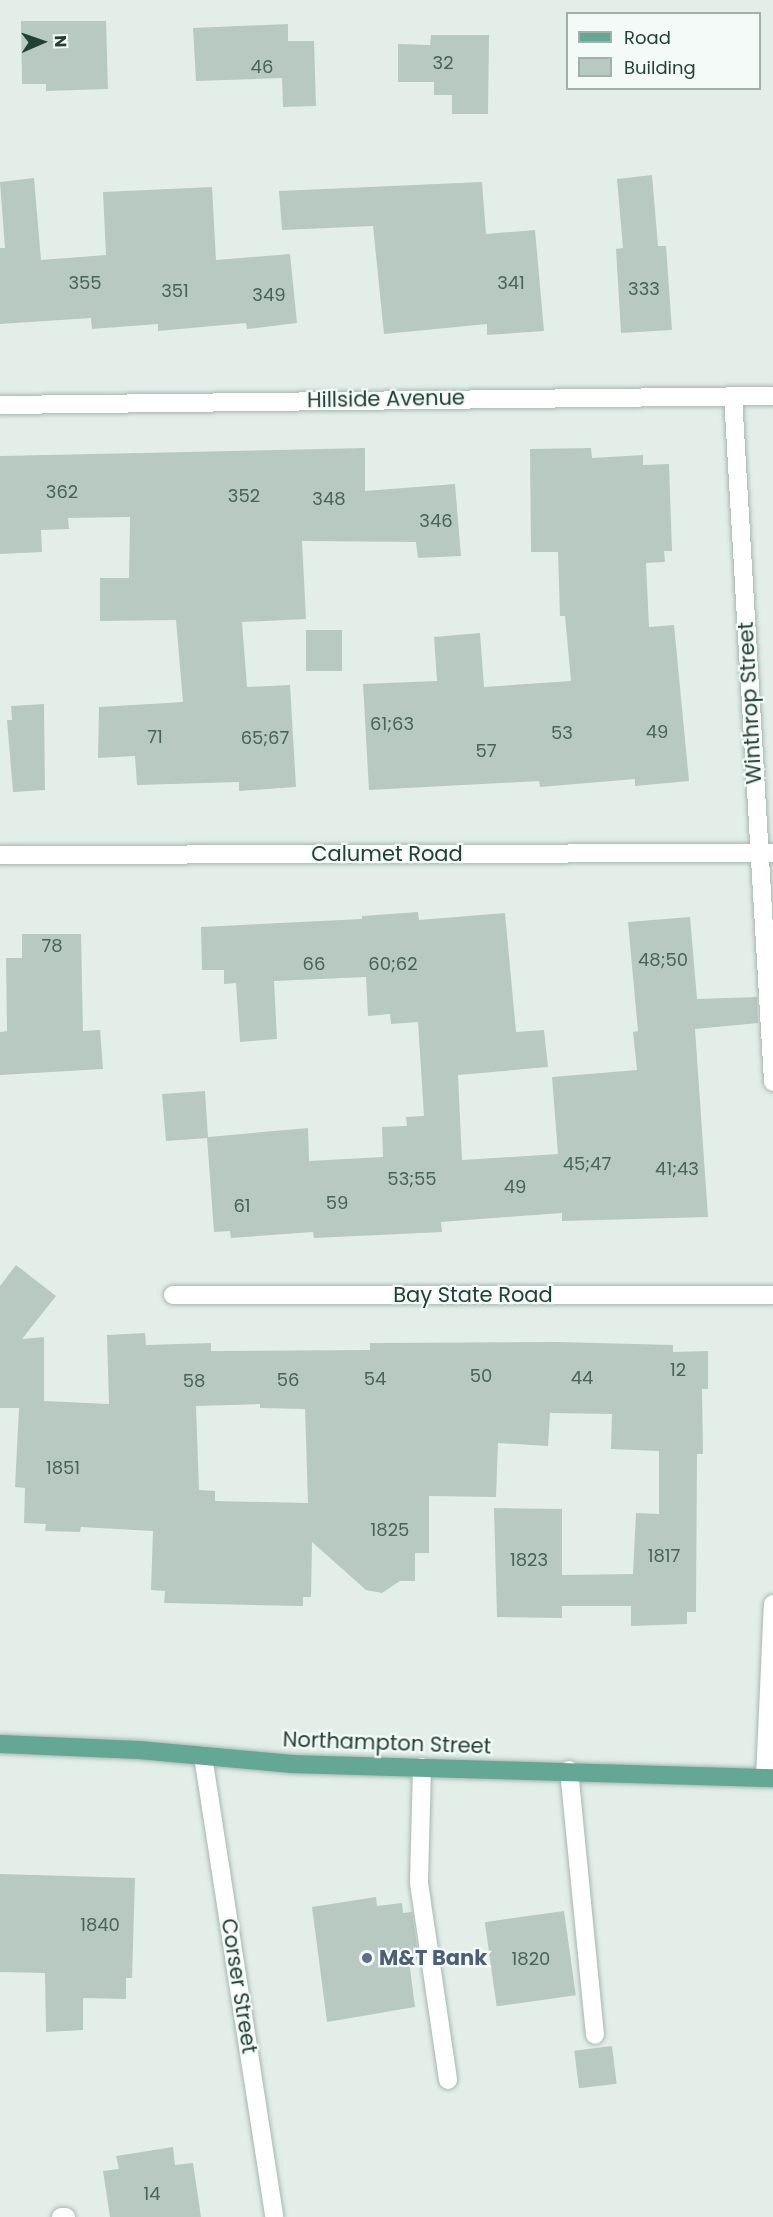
<!DOCTYPE html>
<style>
body{margin:0}
#map{position:relative;width:773px;height:2217px;overflow:hidden;background:#e3eee9;font-family:Poppins,sans-serif}
div>[style]{position:absolute}
.building>*{inset:0;background:#b8c9c2;transform-origin:0 0}
.roads{filter:drop-shadow(0 0 2px #a5b7b0) drop-shadow(0 0 2px #a5b7b0)}
.minor>*{height:18px;margin:-9px;padding:0 9px;transform-origin:9px;border-radius:9px;background:#fff}
.major>*{height:18px;margin:-9px;padding:0 9px;transform-origin:9px;border-radius:9px;background:#64a794}
.dots>*{width:16px;height:16px;translate:-50% -50%;box-sizing:border-box;border:3px solid #f4faf7;border-radius:50%}
span{translate:-50% -50%;white-space:nowrap;text-align:center;line-height:1.15;-webkit-text-stroke:4.5px #f4faf7;paint-order:stroke}
.number-label{font-size:18px;color:#47635a}
.number-label span{-webkit-text-stroke-width:0}
.street-label{font-size:21px;color:#214137}
.service-label{font-size:21px;color:#4e5e75;font-weight:700}
.left{translate:0 -50%;text-align:left}
.legend{position:absolute;left:566px;top:12px;width:195px;height:78px;box-sizing:border-box;background:#f4faf7;border:2px solid #a0b0aa;margin:0;padding:8px 10px;list-style:none;font-size:18px;color:#214137}
.legend li{display:flex;align-items:center;gap:12px;height:30px}
.legend b{width:30px;border:2px solid #a0b0aa}
.north{position:absolute;left:12px;top:12px;width:60px;height:60px;-webkit-text-stroke:4px #f4faf7;paint-order:stroke;rotate:88deg;font-size:16px;font-weight:700;line-height:24px;text-align:center;color:#214137}
.north::after{content:'';display:block;margin:auto;width:21px;height:27px;background:#214137;clip-path:polygon(50% 0,100% 100%,50% 72%,0 100%)}
</style>
<div id="map">
<div class="building">
<div style="clip-path:polygon(21px 21px,106px 21px,108px 89px,46px 91px,46px 84px,22px 84px)"></div>
<div style="clip-path:polygon(288px 24px,288px 41px,314px 41px,316px 106px,283px 107px,282px 78px,196px 81px,193px 28px)"></div>
<div style="clip-path:polygon(431px 35px,489px 35px,488px 114px,452px 114px,452px 95px,434px 95px,434px 82px,398px 82px,398px 44px,430px 45px)"></div>
<div style="clip-path:polygon(652px 175px,658px 246px,666px 246px,672px 330px,621px 333px,616px 249px,623px 248px,617px 179px)"></div>
<div style="clip-path:polygon(34px 178px,41px 260px,106px 255px,103px 192px,212px 187px,216px 260px,290px 254px,297px 323px,247px 329px,246px 323px,158px 331px,158px 324px,92px 329px,91px 318px,0 324px,0 248px,5px 248px,0 182px)"></div>
<div style="clip-path:polygon(482px 182px,486px 234px,535px 230px,544px 331px,487px 335px,487px 324px,384px 334px,373px 226px,282px 230px,279px 191px)"></div>
<div style="clip-path:polygon(365px 448px,365px 491px,455px 484px,461px 556px,418px 558px,416px 542px,302px 541px,306px 619px,242px 622px,247px 687px,290px 685px,296px 787px,239px 791px,239px 782px,137px 785px,135px 756px,98px 758px,99px 707px,183px 702px,176px 620px,100px 621px,100px 578px,129px 578px,130px 517px,68px 518px,69px 529px,41px 530px,42px 552px,0 554px,0 456px)"></div>
<div style="clip-path:polygon(591px 448px,592px 458px,643px 455px,643px 465px,669px 464px,672px 551px,664px 551px,665px 562px,646px 563px,649px 627px,674px 625px,689px 781px,635px 786px,635px 779px,540px 787px,539px 781px,369px 790px,363px 684px,437px 681px,434px 637px,480px 633px,484px 687px,571px 681px,565px 616px,560px 616px,558px 552px,531px 552px,530px 449px)"></div>
<div style="left:306px;top:630px;width:36px;height:41px"></div>
<div style="clip-path:polygon(44px 704px,45px 790px,13px 792px,7px 720px,12px 720px,11px 706px)"></div>
<div style="clip-path:polygon(418px 912px,419px 920px,505px 913px,516px 1032px,544px 1030px,548px 1067px,458px 1075px,462px 1160px,558px 1154px,552px 1077px,637px 1070px,633px 1032px,638px 1031px,628px 922px,690px 917px,697px 999px,757px 997px,758px 1023px,695px 1029px,708px 1217px,562px 1221px,562px 1213px,441px 1222px,442px 1232px,314px 1238px,313px 1232px,231px 1238px,230px 1231px,214px 1232px,207px 1138px,166px 1141px,162px 1094px,205px 1091px,208px 1137px,308px 1128px,309px 1161px,383px 1157px,382px 1127px,407px 1126px,406px 1117px,424px 1116px,418px 1022px,391px 1024px,390px 1014px,368px 1016px,366px 977px,274px 981px,277px 1039px,240px 1042px,236px 983px,224px 984px,224px 970px,202px 970px,201px 927px,362px 919px,362px 916px)"></div>
<div style="clip-path:polygon(22px 934px,81px 934px,83px 1031px,100px 1030px,103px 1069px,0 1075px,0 1032px,7px 1031px,6px 958px,22px 958px)"></div>
<div style="clip-path:polygon(evenodd,16px 1265px,56px 1296px,22px 1339px,44px 1337px,44px 1401px,109px 1404px,107px 1335px,145px 1333px,146px 1345px,211px 1343px,211px 1351px,370px 1350px,370px 1343px,557px 1342px,673px 1345px,673px 1352px,708px 1351px,708px 1389px,702px 1389px,703px 1454px,697px 1454px,696px 1612px,687px 1612px,687px 1624px,631px 1626px,631px 1606px,562px 1606px,562px 1618px,497px 1617px,494px 1508px,562px 1509px,562px 1575px,633px 1574px,636px 1513px,659px 1514px,659px 1451px,611px 1449px,612px 1414px,550px 1413px,548px 1446px,498px 1443px,496px 1497px,429px 1496px,429px 1553px,415px 1553px,415px 1581px,400px 1581px,382px 1593px,366px 1590px,312px 1542px,311px 1597px,303px 1597px,303px 1606px,164px 1603px,165px 1591px,151px 1590px,153px 1531px,81px 1527px,80px 1532px,45px 1531px,46px 1524px,24px 1523px,25px 1488px,15px 1487px,19px 1408px,0 1408px,0 1286px,16px 1265px,260px 1404px,260px 1408px,305px 1409px,308px 1503px,215px 1501px,215px 1491px,199px 1490px,196px 1406px,260px 1404px)"></div>
<div style="clip-path:polygon(0 1874px,135px 1878px,132px 1978px,126px 1978px,126px 1999px,83px 1998px,83px 2030px,46px 2032px,45px 1973px,0 1972px)"></div>
<div style="clip-path:polygon(376px 1897px,377px 1906px,402px 1903px,403px 1913px,412px 1912px,419px 1959px,409px 1960px,415px 2007px,327px 2022px,312px 1907px)"></div>
<div style="left:564px;top:1911px;width:85px;height:80px;rotate:82deg"></div>
<div style="left:612px;top:2046px;width:38px;height:38px;rotate:83deg"></div>
<div style="clip-path:polygon(173px 2147px,175px 2165px,193px 2163px,201px 2217px,110px 2217px,103px 2171px,119px 2169px,116px 2156px)"></div>
</div>
<div class="roads">
<div class="minor">
<div style="left:733px;top:396px;width:687px;rotate:86.66deg"></div>
<div style="left:0;top:405px;width:773px;rotate:-0.67deg"></div>
<div style="left:0;top:855px;width:773px;rotate:-0.15deg"></div>
<div style="left:173px;top:1295px;width:600px"></div>
<div style="left:203px;top:1756px;width:466px;rotate:81.2deg"></div>
<div style="left:422px;top:1767px;width:116px;rotate:91.5deg"></div>
<div style="left:419px;top:1883px;width:199px;rotate:81.6deg"></div>
<div style="left:569px;top:1770px;width:266px;rotate:84.4deg"></div>
<div style="left:765px;top:1778px;width:174px;rotate:-87.4deg"></div>
<div style="left:61px;top:2217px;width:5px"></div>
</div>
<div class="major">
<div style="left:0;top:1744px;width:139px;rotate:2.5deg"></div>
<div style="left:139px;top:1750px;width:154px;rotate:5.2deg"></div>
<div style="left:292px;top:1764px;width:481px;rotate:1.7deg"></div>
</div>
</div>
<div class="dots">
<div style="left:367px;top:1958px;background:#5c6f8a"></div>
</div>
<div class="number-label">
<span style="left:443px;top:63px">32</span>
<span style="left:262px;top:67px">46</span>
<span style="left:85px;top:283px">355</span>
<span style="left:511px;top:283px">341</span>
<span style="left:644px;top:289px">333</span>
<span style="left:175px;top:291px">351</span>
<span style="left:269px;top:295px">349</span>
<span style="left:62px;top:492px">362</span>
<span style="left:244px;top:496px">352</span>
<span style="left:329px;top:499px">348</span>
<span style="left:436px;top:521px">346</span>
<span style="left:392px;top:724px">61;63</span>
<span style="left:657px;top:732px">49</span>
<span style="left:562px;top:733px">53</span>
<span style="left:155px;top:737px">71</span>
<span style="left:265px;top:738px">65;67</span>
<span style="left:486px;top:751px">57</span>
<span style="left:52px;top:946px">78</span>
<span style="left:663px;top:960px">48;50</span>
<span style="left:314px;top:964px">66</span>
<span style="left:393px;top:964px">60;62</span>
<span style="left:587px;top:1164px">45;47</span>
<span style="left:677px;top:1169px">41;43</span>
<span style="left:412px;top:1179px">53;55</span>
<span style="left:515px;top:1187px">49</span>
<span style="left:337px;top:1203px">59</span>
<span style="left:242px;top:1206px">61</span>
<span style="left:678px;top:1370px">12</span>
<span style="left:481px;top:1376px">50</span>
<span style="left:582px;top:1378px">44</span>
<span style="left:375px;top:1379px">54</span>
<span style="left:288px;top:1380px">56</span>
<span style="left:194px;top:1381px">58</span>
<span style="left:63px;top:1468px">1851</span>
<span style="left:390px;top:1530px">1825</span>
<span style="left:664px;top:1556px">1817</span>
<span style="left:529px;top:1560px">1823</span>
<span style="left:100px;top:1925px">1840</span>
<span style="left:531px;top:1959px">1820</span>
<span style="left:152px;top:2194px">14</span>
</div>
<div class="street-label">
<span style="left:386px;top:399px;rotate:-1deg">Hillside Avenue</span>
<span style="left:750px;top:703px;rotate:-93deg">Winthrop Street</span>
<span style="left:387px;top:854px">Calumet Road</span>
<span style="left:473px;top:1295px">Bay State Road</span>
<span style="left:387px;top:1743px;rotate:2deg">Northampton Street</span>
<span style="left:239px;top:1986px;rotate:81deg">Corser Street</span>
</div>
<div class="service-label">
<span class="left" style="left:379px;top:1958px">M&amp;T Bank</span>
</div>
<ul class="legend">
<li><b style="height:8px;background:#64a794"></b>Road</li>
<li><b style="height:16px;background:#b8c9c2"></b>Building</li>
</ul>
<div class="north">N</div>
</div>
